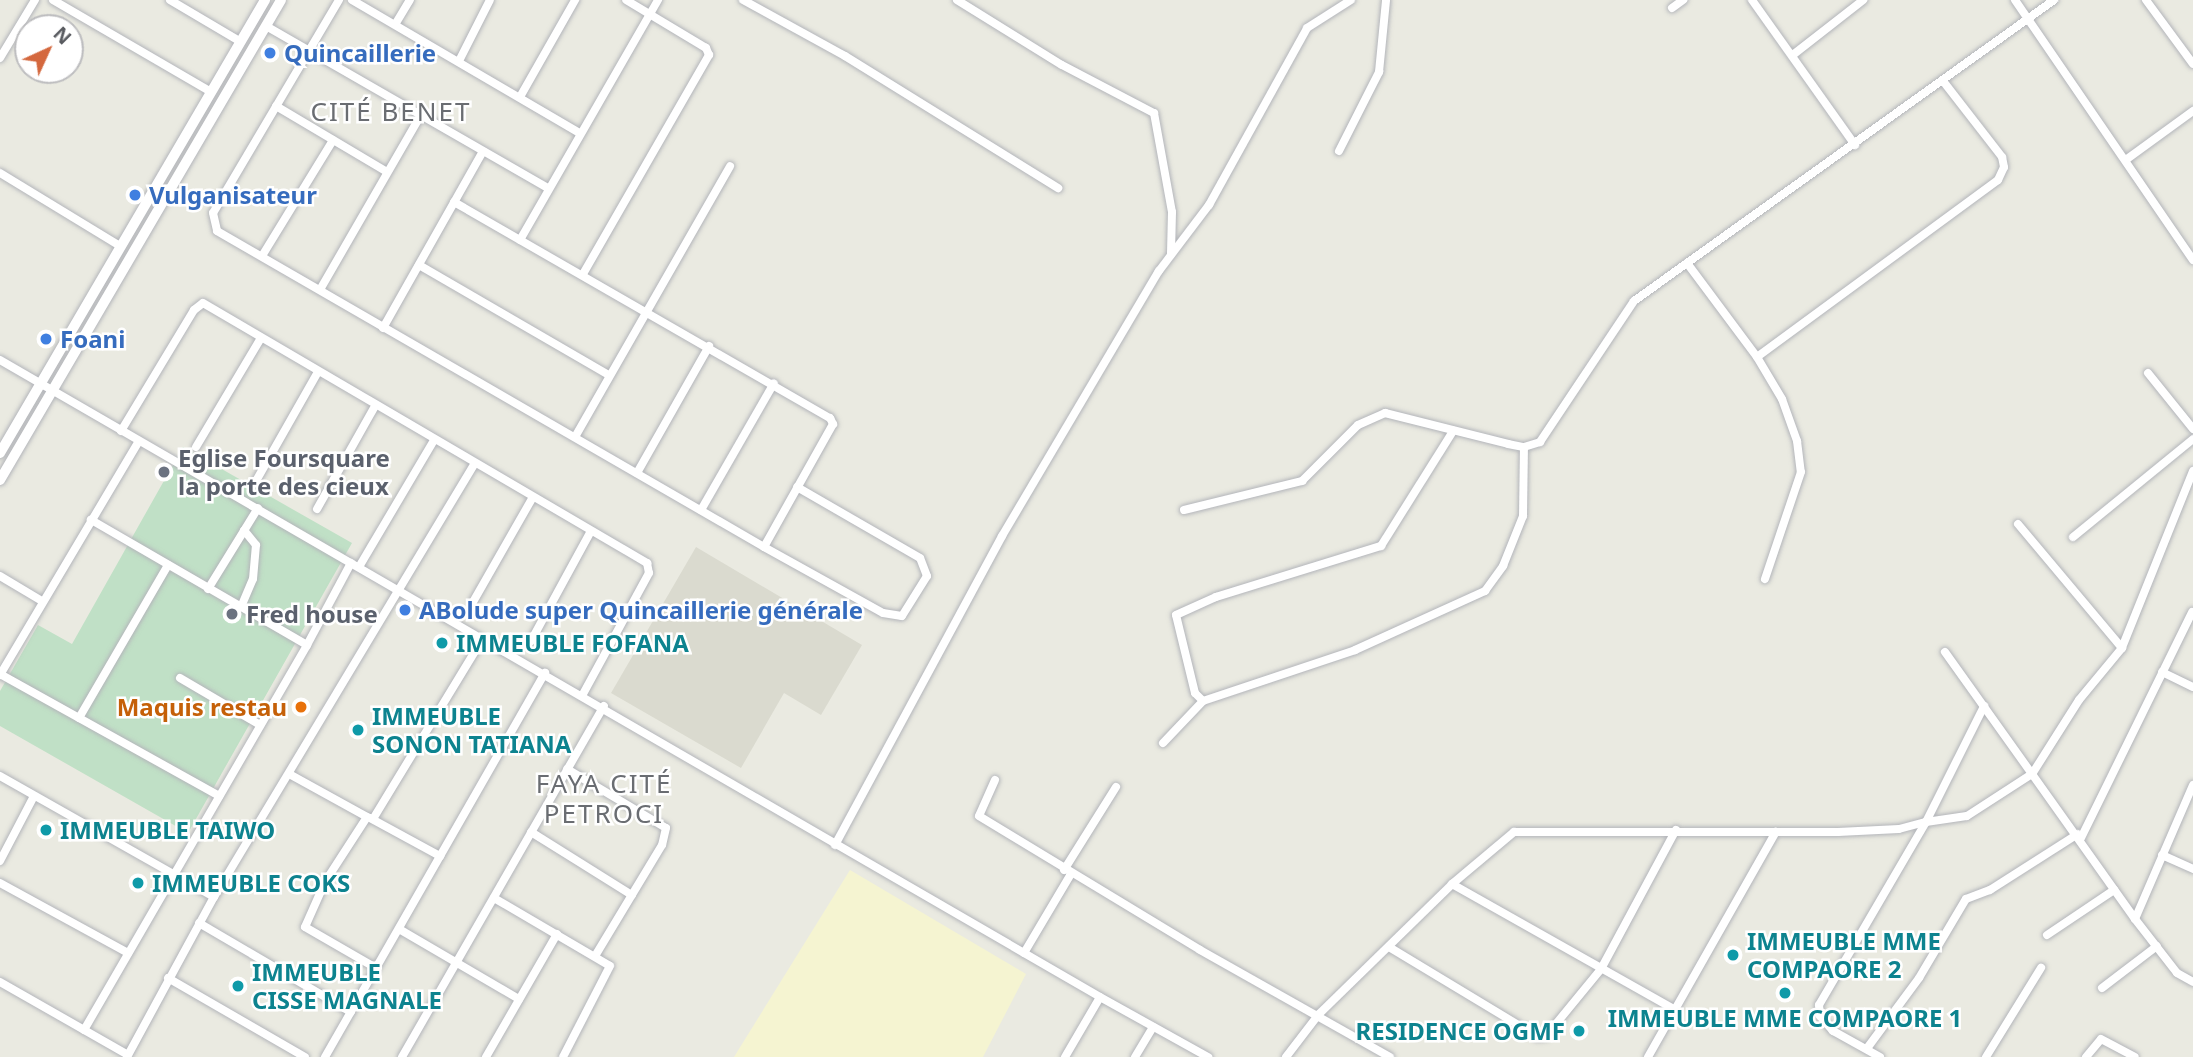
<!DOCTYPE html>
<meta charset="utf-8">
<style>
body{margin:0}
#map{position:relative;width:2193px;height:1057px;overflow:hidden;background:#eaeae1;font-family:"Noto Sans",sans-serif}
div>[style]{position:absolute}
.education>*{inset:0;background:#dadacf}
.green>*{inset:0;background:#c0e0c6}
.sand>*{inset:0;background:#f5f4d1}
.roads{filter:drop-shadow(0 0 2px #b3b5ba) drop-shadow(0 0 2px #b3b5ba)}
.minor>*{height:8px;margin:-4px;padding:0 4px;transform-origin:4px;border-radius:4px;background:#fff}
.secondary>*{height:10px;margin:-5px;padding:0 5px;transform-origin:5px;border-radius:5px;background:#fff}
.dots>*{width:19px;height:19px;translate:-50% -50%;box-sizing:border-box;border:4px solid #fff;border-radius:50%}
span{translate:-50% -50%;white-space:nowrap;text-align:center;line-height:1.15;-webkit-text-stroke:5px #fff;paint-order:stroke}
.shop-label{font-size:24px;color:#366cbe;font-weight:700}
.left{translate:0 -50%;text-align:left}
.worship-label{font-size:24px;color:#5b616d;font-weight:700}
.culture-label{font-size:24px;color:#0d838f;font-weight:700}
.right{translate:-100% -50%;text-align:right}
.food-label{font-size:24px;color:#c56008;font-weight:700}
.neighbourhood-label{font-size:26px;color:#6a6d72;letter-spacing:2px}
.north{position:absolute;left:14px;top:14px;width:70px;height:70px;box-sizing:border-box;background:#fff;border:2px solid #bdbdbf;border-radius:50%;rotate:45deg;font-size:19px;font-weight:700;line-height:28px;text-align:center;color:#595b60}
.north::after{content:'';display:block;margin:auto;width:24px;height:32px;background:#d4683e;clip-path:polygon(50% 0,100% 100%,50% 72%,0 100%)}
</style>
<div id="map">
<div class="education">
<div style="clip-path:polygon(696px 547px,862px 645px,821px 715px,784px 693px,741px 768px,611px 693px)"></div>
</div>
<div class="green">
<div style="clip-path:polygon(183px 447px,352px 543px,188px 833px,0 726px,0 691px,38px 625px,72px 644px)"></div>
</div>
<div class="sand">
<div style="clip-path:polygon(850px 870px,1026px 974px,983px 1057px,734px 1057px)"></div>
</div>
<div class="roads">
<div class="minor">
<div style="left:53px;top:0;width:183px;rotate:30.2deg"></div>
<div style="left:170px;top:0;width:82px;rotate:30.6deg"></div>
<div style="left:339px;top:0;width:247px;rotate:120.6deg"></div>
<div style="left:213px;top:213px;width:18px;rotate:77deg"></div>
<div style="left:217px;top:231px;width:632px;rotate:30.01deg"></div>
<div style="left:764px;top:547px;width:136px;rotate:29deg"></div>
<div style="left:883px;top:613px;width:19px;rotate:9deg"></div>
<div style="left:902px;top:616px;width:47px;rotate:-58deg"></div>
<div style="left:927px;top:576px;width:19px;rotate:-111deg"></div>
<div style="left:920px;top:558px;width:142px;rotate:-150deg"></div>
<div style="left:352px;top:0;width:264px;rotate:30.3deg"></div>
<div style="left:743px;top:0;width:116px;rotate:28.8deg"></div>
<div style="left:845px;top:56px;width:251px;rotate:31.8deg"></div>
<div style="left:957px;top:0;width:123px;rotate:31.8deg"></div>
<div style="left:1062px;top:65px;width:104px;rotate:27.6deg"></div>
<div style="left:1154px;top:113px;width:101px;rotate:79.7deg"></div>
<div style="left:1172px;top:212px;width:42px;rotate:91.4deg"></div>
<div style="left:1752px;top:0;width:178px;rotate:54.6deg"></div>
<div style="left:2015px;top:0;width:315px;rotate:55.6deg"></div>
<div style="left:2146px;top:0;width:79px;rotate:53.7deg"></div>
<div style="left:1672px;top:8px;width:14px;rotate:-36deg"></div>
<div style="left:396px;top:23px;width:27px;rotate:-59deg"></div>
<div style="left:266px;top:26px;width:325px;rotate:29.9deg"></div>
<div style="left:1794px;top:54px;width:88px;rotate:-38deg"></div>
<div style="left:0;top:58px;width:68px;rotate:-58.9deg"></div>
<div style="left:459px;top:61px;width:68px;rotate:-63.1deg"></div>
<div style="left:520px;top:97px;width:112px;rotate:-60.4deg"></div>
<div style="left:276px;top:106px;width:129px;rotate:30.7deg"></div>
<div style="left:1339px;top:151px;width:89px;rotate:-63.1deg"></div>
<div style="left:1379px;top:72px;width:72px;rotate:-84.4deg"></div>
<div style="left:2127px;top:159px;width:82px;rotate:-36deg"></div>
<div style="left:0;top:173px;width:140px;rotate:31.3deg"></div>
<div style="left:454px;top:202px;width:434px;rotate:29.9deg"></div>
<div style="left:830px;top:418px;width:7px;rotate:63deg"></div>
<div style="left:833px;top:424px;width:141px;rotate:119.3deg"></div>
<div style="left:520px;top:240px;width:277px;rotate:-60.1deg"></div>
<div style="left:262px;top:256px;width:136px;rotate:-58.5deg"></div>
<div style="left:1687px;top:263px;width:117px;rotate:53.3deg"></div>
<div style="left:1757px;top:357px;width:49px;rotate:59.2deg"></div>
<div style="left:1782px;top:399px;width:45px;rotate:70.3deg"></div>
<div style="left:1797px;top:441px;width:31px;rotate:83deg"></div>
<div style="left:1801px;top:472px;width:113px;rotate:108.6deg"></div>
<div style="left:419px;top:265px;width:220px;rotate:30.1deg"></div>
<div style="left:583px;top:274px;width:253px;rotate:-60.1deg"></div>
<div style="left:709px;top:55px;width:8px;rotate:-113deg"></div>
<div style="left:706px;top:48px;width:93px;rotate:-149deg"></div>
<div style="left:321px;top:288px;width:200px;rotate:-60deg"></div>
<div style="left:383px;top:328px;width:203px;rotate:-60.5deg"></div>
<div style="left:1757px;top:357px;width:299px;rotate:-36.3deg"></div>
<div style="left:1998px;top:180px;width:14px;rotate:-65deg"></div>
<div style="left:2004px;top:167px;width:10px;rotate:-101deg"></div>
<div style="left:2002px;top:157px;width:96px;rotate:-127.8deg"></div>
<div style="left:0;top:360px;width:1271px;rotate:30.07deg"></div>
<div style="left:2148px;top:373px;width:72px;rotate:51.2deg"></div>
<div style="left:121px;top:431px;width:141px;rotate:-58.9deg"></div>
<div style="left:194px;top:310px;width:11px;rotate:-38deg"></div>
<div style="left:203px;top:303px;width:515px;rotate:30.35deg"></div>
<div style="left:647px;top:563px;width:10px;rotate:79deg"></div>
<div style="left:649px;top:573px;width:138px;rotate:118.6deg"></div>
<div style="left:575px;top:437px;width:312px;rotate:-60.2deg"></div>
<div style="left:196px;top:447px;width:127px;rotate:-59.2deg"></div>
<div style="left:2193px;top:471px;width:191px;rotate:111.9deg"></div>
<div style="left:2122px;top:648px;width:67px;rotate:129.6deg"></div>
<div style="left:2079px;top:700px;width:88px;rotate:122.4deg"></div>
<div style="left:2032px;top:774px;width:178px;rotate:54.6deg"></div>
<div style="left:2135px;top:919px;width:68px;rotate:52.1deg"></div>
<div style="left:2177px;top:973px;width:18px;rotate:29deg"></div>
<div style="left:637px;top:473px;width:146px;rotate:-60.4deg"></div>
<div style="left:256px;top:481px;width:125px;rotate:-60.4deg"></div>
<div style="left:317px;top:509px;width:118px;rotate:-60.6deg"></div>
<div style="left:701px;top:510px;width:146px;rotate:-60.1deg"></div>
<div style="left:1184px;top:510px;width:122px;rotate:-13.8deg"></div>
<div style="left:1302px;top:481px;width:79px;rotate:-45deg"></div>
<div style="left:1358px;top:425px;width:30px;rotate:-24deg"></div>
<div style="left:1385px;top:413px;width:127px;rotate:14.1deg"></div>
<div style="left:1508px;top:444px;width:16px;rotate:11deg"></div>
<div style="left:1524px;top:447px;width:17px;rotate:-17deg"></div>
<div style="left:1540px;top:442px;width:169px;rotate:-56.3deg"></div>
<div style="left:1634px;top:301px;width:517px;rotate:-35.63deg"></div>
<div style="left:2018px;top:524px;width:162px;rotate:50deg"></div>
<div style="left:2073px;top:537px;width:155px;rotate:-39.2deg"></div>
<div style="left:359px;top:567px;width:147px;rotate:-59.4deg"></div>
<div style="left:0;top:576px;width:49px;rotate:30.8deg"></div>
<div style="left:208px;top:589px;width:95px;rotate:-58.3deg"></div>
<div style="left:473px;top:602px;width:121px;rotate:-60.3deg"></div>
<div style="left:241px;top:607px;width:30px;rotate:-67deg"></div>
<div style="left:253px;top:579px;width:34px;rotate:-85deg"></div>
<div style="left:256px;top:545px;width:19px;rotate:-129deg"></div>
<div style="left:531px;top:641px;width:125px;rotate:-61.4deg"></div>
<div style="left:307px;top:645px;width:93px;rotate:-61.8deg"></div>
<div style="left:2162px;top:672px;width:34px;rotate:26deg"></div>
<div style="left:0;top:674px;width:251px;rotate:29.1deg"></div>
<div style="left:0;top:675px;width:272px;rotate:-59.3deg"></div>
<div style="left:180px;top:678px;width:93px;rotate:30.4deg"></div>
<div style="left:1203px;top:701px;width:11px;rotate:-135deg"></div>
<div style="left:1195px;top:693px;width:80px;rotate:-103.7deg"></div>
<div style="left:1176px;top:615px;width:44px;rotate:-24.2deg"></div>
<div style="left:1216px;top:597px;width:173px;rotate:-17.2deg"></div>
<div style="left:1381px;top:546px;width:136px;rotate:-57.9deg"></div>
<div style="left:79px;top:718px;width:177px;rotate:-59.8deg"></div>
<div style="left:1163px;top:743px;width:58px;rotate:-46.4deg"></div>
<div style="left:1203px;top:701px;width:160px;rotate:-18.5deg"></div>
<div style="left:1355px;top:650px;width:143px;rotate:-24.4deg"></div>
<div style="left:1485px;top:591px;width:31px;rotate:-54deg"></div>
<div style="left:1503px;top:566px;width:54px;rotate:-68.2deg"></div>
<div style="left:1523px;top:516px;width:69px;rotate:-89.2deg"></div>
<div style="left:567px;top:769px;width:115px;rotate:30.8deg"></div>
<div style="left:666px;top:828px;width:17px;rotate:103deg"></div>
<div style="left:662px;top:845px;width:130px;rotate:121.1deg"></div>
<div style="left:291px;top:775px;width:87px;rotate:28.9deg"></div>
<div style="left:367px;top:817px;width:77px;rotate:122.9deg"></div>
<div style="left:325px;top:882px;width:49px;rotate:114deg"></div>
<div style="left:305px;top:927px;width:82px;rotate:30deg"></div>
<div style="left:0;top:776px;width:246px;rotate:29.5deg"></div>
<div style="left:995px;top:780px;width:39px;rotate:114deg"></div>
<div style="left:979px;top:816px;width:258px;rotate:31.2deg"></div>
<div style="left:1200px;top:950px;width:218px;rotate:29.4deg"></div>
<div style="left:370px;top:818px;width:80px;rotate:28.5deg"></div>
<div style="left:373px;top:819px;width:210px;rotate:-58.7deg"></div>
<div style="left:531px;top:832px;width:119px;rotate:32deg"></div>
<div style="left:2081px;top:838px;width:252px;rotate:-63.8deg"></div>
<div style="left:835px;top:845px;width:351px;rotate:-61.6deg"></div>
<div style="left:1002px;top:536px;width:308px;rotate:-59.4deg"></div>
<div style="left:1159px;top:271px;width:83px;rotate:-52.9deg"></div>
<div style="left:1209px;top:205px;width:202px;rotate:-61deg"></div>
<div style="left:1307px;top:28px;width:52px;rotate:-32.5deg"></div>
<div style="left:2162px;top:855px;width:34px;rotate:24deg"></div>
<div style="left:0;top:861px;width:73px;rotate:-62.4deg"></div>
<div style="left:1064px;top:870px;width:98px;rotate:-57.9deg"></div>
<div style="left:0;top:883px;width:146px;rotate:28.7deg"></div>
<div style="left:1452px;top:884px;width:255px;rotate:29.4deg"></div>
<div style="left:494px;top:898px;width:134px;rotate:30.4deg"></div>
<div style="left:610px;top:966px;width:102px;rotate:117.3deg"></div>
<div style="left:2135px;top:919px;width:146px;rotate:-66.6deg"></div>
<div style="left:199px;top:923px;width:176px;rotate:30.4deg"></div>
<div style="left:399px;top:929px;width:139px;rotate:30.3deg"></div>
<div style="left:2047px;top:935px;width:81px;rotate:-33.9deg"></div>
<div style="left:1389px;top:947px;width:174px;rotate:31.1deg"></div>
<div style="left:1538px;top:1037px;width:8px;rotate:-7deg"></div>
<div style="left:1546px;top:1036px;width:87px;rotate:-50.6deg"></div>
<div style="left:1601px;top:969px;width:158px;rotate:-61.7deg"></div>
<div style="left:1024px;top:953px;width:92px;rotate:-59.3deg"></div>
<div style="left:168px;top:978px;width:158px;rotate:30deg"></div>
<div style="left:0;top:982px;width:147px;rotate:29.7deg"></div>
<div style="left:2102px;top:988px;width:69px;rotate:-37.4deg"></div>
<div style="left:84px;top:1030px;width:445px;rotate:-59.9deg"></div>
<div style="left:307px;top:645px;width:250px;rotate:-149.9deg"></div>
<div style="left:1868px;top:1047px;width:86px;rotate:-53.5deg"></div>
<div style="left:1919px;top:978px;width:92px;rotate:-59.3deg"></div>
<div style="left:1966px;top:899px;width:26px;rotate:-21deg"></div>
<div style="left:1990px;top:890px;width:104px;rotate:-32.5deg"></div>
<div style="left:127px;top:1057px;width:182px;rotate:-61.5deg"></div>
<div style="left:214px;top:897px;width:506px;rotate:-58.98deg"></div>
<div style="left:325px;top:1057px;width:443px;rotate:-60.2deg"></div>
<div style="left:402px;top:1057px;width:405px;rotate:-60.1deg"></div>
<div style="left:486px;top:1057px;width:142px;rotate:-60deg"></div>
<div style="left:1065px;top:1057px;width:69px;rotate:-59.7deg"></div>
<div style="left:1100px;top:997px;width:124px;rotate:29.1deg"></div>
<div style="left:1135px;top:1057px;width:35px;rotate:-59deg"></div>
<div style="left:1286px;top:1057px;width:54px;rotate:-52.5deg"></div>
<div style="left:1319px;top:1014px;width:186px;rotate:-44.3deg"></div>
<div style="left:1452px;top:884px;width:81px;rotate:-40deg"></div>
<div style="left:1514px;top:832px;width:324px"></div>
<div style="left:1838px;top:832px;width:61px;rotate:-2.8deg"></div>
<div style="left:1899px;top:829px;width:28px;rotate:-15deg"></div>
<div style="left:1926px;top:822px;width:130px;rotate:-63.4deg"></div>
<div style="left:1648px;top:1057px;width:259px;rotate:-60.4deg"></div>
<div style="left:1880px;top:1057px;width:54px;rotate:-151deg"></div>
<div style="left:1833px;top:1031px;width:20px;rotate:-131deg"></div>
<div style="left:1820px;top:1016px;width:11px;rotate:-95deg"></div>
<div style="left:1819px;top:1005px;width:212px;rotate:-59.7deg"></div>
<div style="left:1926px;top:822px;width:41px;rotate:-8.3deg"></div>
<div style="left:1967px;top:816px;width:77px;rotate:-32.9deg"></div>
<div style="left:2032px;top:774px;width:150px;rotate:-125.5deg"></div>
<div style="left:1986px;top:1057px;width:105px;rotate:-58.3deg"></div>
<div style="left:2086px;top:1057px;width:23px;rotate:-50deg"></div>
<div style="left:2101px;top:1039px;width:38px;rotate:28deg"></div>
</div>
<div class="secondary">
<div style="left:0;top:453px;width:525px;rotate:-59.67deg"></div>
<div style="left:0;top:480px;width:556px;rotate:-59.65deg"></div>
</div>
</div>
<div class="dots">
<div style="left:270px;top:53px;background:#3f7fe0"></div>
<div style="left:135px;top:195px;background:#3f7fe0"></div>
<div style="left:46px;top:339px;background:#3f7fe0"></div>
<div style="left:164px;top:472px;background:#6b7280"></div>
<div style="left:405px;top:610px;background:#3f7fe0"></div>
<div style="left:232px;top:614px;background:#6b7280"></div>
<div style="left:442px;top:643px;background:#0f9aa8"></div>
<div style="left:301px;top:707px;background:#e8710a"></div>
<div style="left:358px;top:730px;background:#0f9aa8"></div>
<div style="left:46px;top:830px;background:#0f9aa8"></div>
<div style="left:138px;top:883px;background:#0f9aa8"></div>
<div style="left:1733px;top:955px;background:#0f9aa8"></div>
<div style="left:238px;top:986px;background:#0f9aa8"></div>
<div style="left:1785px;top:993px;background:#0f9aa8"></div>
<div style="left:1579px;top:1031px;background:#0f9aa8"></div>
</div>
<div class="shop-label">
<span class="left" style="left:284px;top:53px">Quincaillerie</span>
<span class="left" style="left:149px;top:195px">Vulganisateur</span>
<span class="left" style="left:60px;top:339px">Foani</span>
<span class="left" style="left:419px;top:610px">ABolude super Quincaillerie générale</span>
</div>
<div class="worship-label">
<span class="left" style="left:178px;top:472px">Eglise Foursquare<br>la porte des cieux</span>
<span class="left" style="left:246px;top:614px">Fred house</span>
</div>
<div class="culture-label">
<span class="left" style="left:456px;top:643px">IMMEUBLE FOFANA</span>
<span class="left" style="left:372px;top:730px">IMMEUBLE<br>SONON TATIANA</span>
<span class="left" style="left:60px;top:830px">IMMEUBLE TAIWO</span>
<span class="left" style="left:152px;top:883px">IMMEUBLE COKS</span>
<span class="left" style="left:1747px;top:955px">IMMEUBLE MME<br>COMPAORE 2</span>
<span class="left" style="left:252px;top:986px">IMMEUBLE<br>CISSE MAGNALE</span>
<span style="left:1785px;top:1018px">IMMEUBLE MME COMPAORE 1</span>
<span class="right" style="left:1565px;top:1031px">RESIDENCE OGMF</span>
</div>
<div class="food-label">
<span class="right" style="left:287px;top:707px">Maquis restau</span>
</div>
<div class="neighbourhood-label">
<span style="left:391px;top:112px">CITÉ BENET</span>
<span style="left:604px;top:799px">FAYA CITÉ<br>PETROCI</span>
</div>
<div class="north">N</div>
</div>
